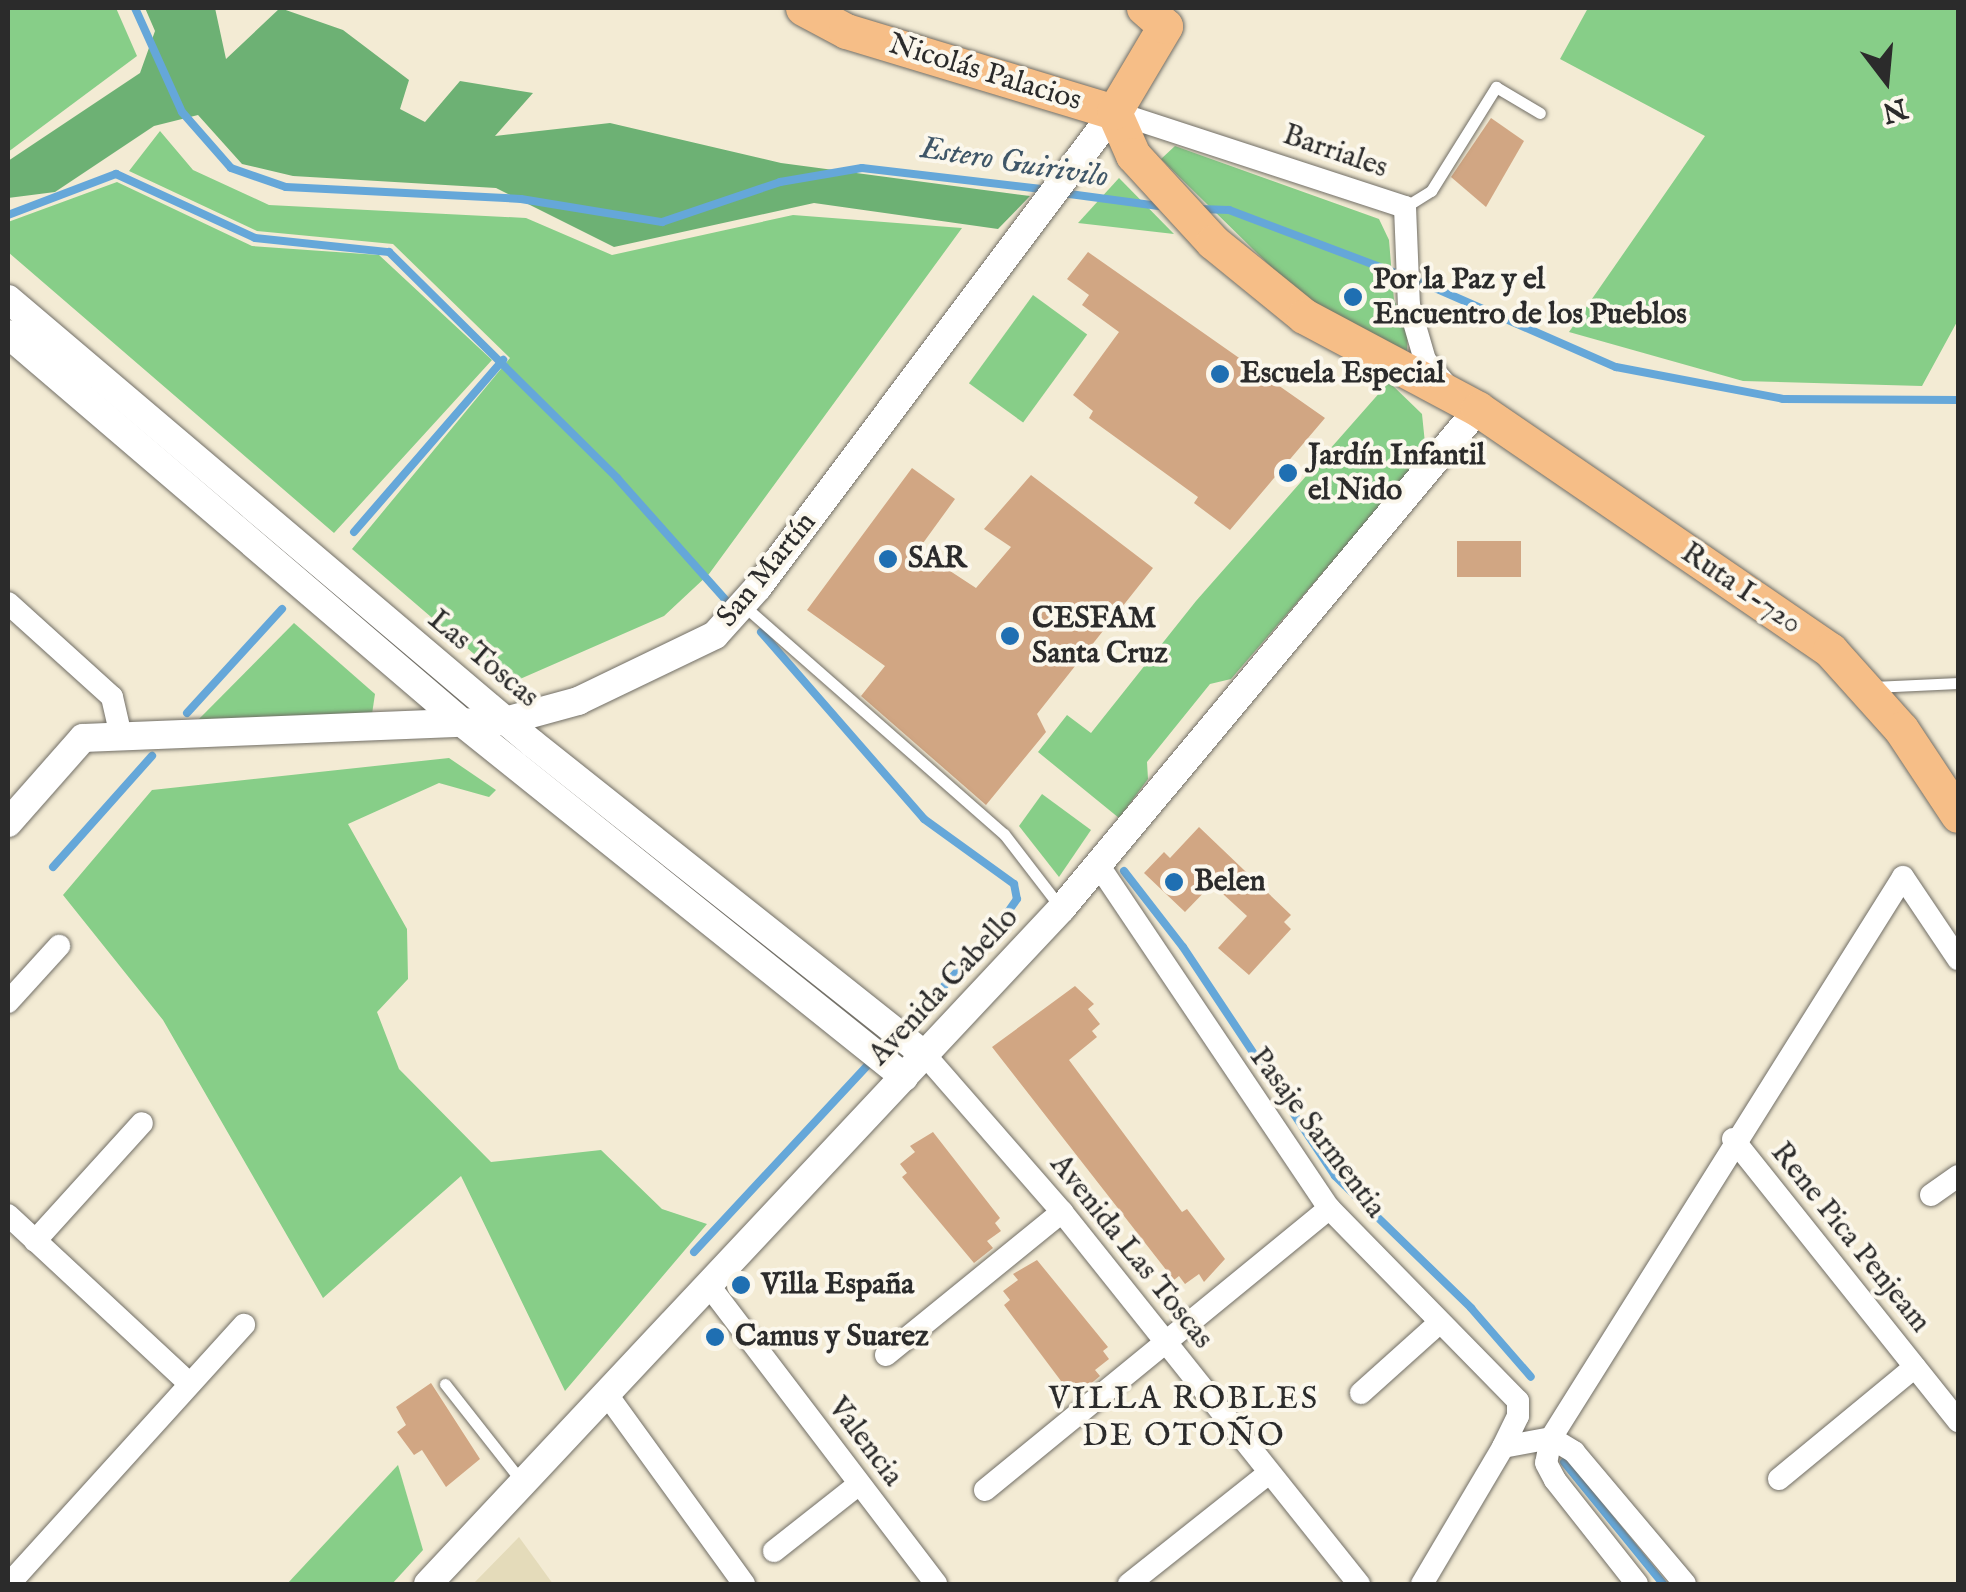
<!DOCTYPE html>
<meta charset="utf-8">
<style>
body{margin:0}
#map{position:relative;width:1966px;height:1592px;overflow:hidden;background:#f3ebd4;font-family:"IM FELL English",serif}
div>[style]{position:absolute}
.built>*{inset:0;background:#e4dbba}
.green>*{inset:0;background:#87ce88;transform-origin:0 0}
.forest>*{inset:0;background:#6db174}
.stream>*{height:8px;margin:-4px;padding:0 4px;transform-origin:4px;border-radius:4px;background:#65a7d9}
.building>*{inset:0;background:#d1a683;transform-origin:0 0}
.roads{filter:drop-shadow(0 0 2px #716e66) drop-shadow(0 0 2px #716e66)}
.service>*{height:11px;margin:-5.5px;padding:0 5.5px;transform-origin:5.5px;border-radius:5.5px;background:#fff}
.minor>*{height:22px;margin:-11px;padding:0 11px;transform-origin:11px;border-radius:11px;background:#fff}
.tertiary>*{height:28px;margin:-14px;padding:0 14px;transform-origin:14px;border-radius:14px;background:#fff}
.primary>*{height:35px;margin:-17.5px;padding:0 17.5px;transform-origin:17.5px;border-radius:17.5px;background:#f6be87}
.dots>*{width:28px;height:28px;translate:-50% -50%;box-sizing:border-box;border:5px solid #fbf7ec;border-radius:50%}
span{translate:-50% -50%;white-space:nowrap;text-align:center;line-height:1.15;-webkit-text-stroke:8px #fbf7ec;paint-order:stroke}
.street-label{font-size:30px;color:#2b2b2b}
.poi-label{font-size:30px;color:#2b2b2b;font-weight:700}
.left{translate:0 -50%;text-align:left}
.water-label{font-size:32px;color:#3f5668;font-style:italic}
.neighbourhood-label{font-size:32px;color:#2b2b2b;letter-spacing:2.5px}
.frame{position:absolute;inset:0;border:10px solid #2b2b2b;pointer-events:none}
.north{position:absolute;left:1836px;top:30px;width:100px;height:100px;-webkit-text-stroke:8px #fbf7ec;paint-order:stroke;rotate:164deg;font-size:28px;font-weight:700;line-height:40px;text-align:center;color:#2b2b2b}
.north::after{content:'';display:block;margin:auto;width:35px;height:45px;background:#2b2b2b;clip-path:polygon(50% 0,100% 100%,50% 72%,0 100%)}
</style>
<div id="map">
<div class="built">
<div style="clip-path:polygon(519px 1537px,553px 1584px,473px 1584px)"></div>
</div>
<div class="green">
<div style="clip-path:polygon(8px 8px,116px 8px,137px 56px,8px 152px)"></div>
<div style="clip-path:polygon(1588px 8px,1958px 8px,1958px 320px,1922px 386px,1743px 381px,1569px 332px,1705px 136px,1560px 59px)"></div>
<div style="clip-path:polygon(160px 131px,193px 170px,269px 205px,526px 218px,612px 255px,793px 215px,962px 228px,709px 574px,664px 616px,520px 679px,495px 672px,352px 549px,510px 358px,393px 244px,257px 231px,129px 171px)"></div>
<div style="clip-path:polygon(1175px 146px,1379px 219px,1389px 240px,1394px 300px,1408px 328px,1407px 351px,1309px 304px,1161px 159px)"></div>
<div style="clip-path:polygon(1119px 178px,1174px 234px,1078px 223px)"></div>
<div style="clip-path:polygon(117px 182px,252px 246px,379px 255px,492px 360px,334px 533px,8px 252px,8px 222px)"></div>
<div style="left:1033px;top:295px;width:67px;height:109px;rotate:36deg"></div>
<div style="clip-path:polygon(1389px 382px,1422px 414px,1426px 453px,1231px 679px,1210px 684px,1147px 762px,1148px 779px,1119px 818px,1038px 752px,1067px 715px,1091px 733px,1196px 601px)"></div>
<div style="clip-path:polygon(294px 623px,375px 694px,372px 714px,196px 722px)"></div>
<div style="clip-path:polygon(449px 758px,496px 790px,489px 797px,439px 783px,348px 824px,407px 929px,408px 979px,377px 1012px,399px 1069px,491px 1162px,601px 1150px,662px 1209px,707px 1224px,565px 1391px,461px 1176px,323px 1298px,163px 1020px,63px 895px,152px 790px)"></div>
<div style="clip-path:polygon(1042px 794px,1091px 830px,1059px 877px,1019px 826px)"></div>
<div style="clip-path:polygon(398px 1465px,423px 1550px,392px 1584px,287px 1584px)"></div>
</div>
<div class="forest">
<div style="clip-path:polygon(145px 8px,215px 8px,226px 59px,280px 8px,343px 30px,409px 80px,400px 109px,425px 122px,460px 81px,533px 93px,495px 136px,610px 123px,781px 163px,1030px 196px,998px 229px,814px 203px,614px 247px,496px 188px,293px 176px,242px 164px,198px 115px,154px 126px,55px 192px,8px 198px,8px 161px,140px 73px,155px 31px)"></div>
</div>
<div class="stream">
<div style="left:135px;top:8px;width:114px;rotate:65.7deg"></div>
<div style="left:182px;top:112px;width:74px;rotate:48.8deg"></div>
<div style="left:231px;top:168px;width:58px;rotate:19.1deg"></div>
<div style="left:286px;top:187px;width:235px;rotate:2.9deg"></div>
<div style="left:521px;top:199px;width:143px;rotate:9.3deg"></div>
<div style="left:662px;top:222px;width:125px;rotate:-18.7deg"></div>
<div style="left:780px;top:182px;width:83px;rotate:-9.7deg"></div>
<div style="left:862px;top:168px;width:187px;rotate:6.7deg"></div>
<div style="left:1062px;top:193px;width:105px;rotate:7.7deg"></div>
<div style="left:1200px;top:209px;width:29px;rotate:2deg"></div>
<div style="left:1229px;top:210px;width:213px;rotate:20.7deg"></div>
<div style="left:1428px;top:285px;width:205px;rotate:23.6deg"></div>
<div style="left:1616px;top:367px;width:170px;rotate:10.8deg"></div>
<div style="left:1783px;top:399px;width:175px;rotate:0.3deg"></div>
<div style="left:8px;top:215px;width:116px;rotate:-20.8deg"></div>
<div style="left:116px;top:174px;width:153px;rotate:24.7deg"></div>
<div style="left:255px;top:238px;width:135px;rotate:6deg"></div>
<div style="left:389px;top:252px;width:321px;rotate:44.7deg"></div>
<div style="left:617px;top:478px;width:170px;rotate:48.3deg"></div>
<div style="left:354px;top:532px;width:228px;rotate:-49.1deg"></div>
<div style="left:761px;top:632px;width:248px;rotate:48.9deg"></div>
<div style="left:924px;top:819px;width:111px;rotate:35.8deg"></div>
<div style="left:1014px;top:884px;width:15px;rotate:79deg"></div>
<div style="left:1017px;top:899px;width:33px;rotate:125deg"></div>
<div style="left:998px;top:926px;width:129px;rotate:131.9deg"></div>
<div style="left:187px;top:713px;width:141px;rotate:-47.6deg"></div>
<div style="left:53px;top:867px;width:149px;rotate:-48.3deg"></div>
<div style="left:1124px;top:871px;width:96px;rotate:52.2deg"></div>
<div style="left:1183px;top:947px;width:275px;rotate:56.4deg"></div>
<div style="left:1335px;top:1176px;width:190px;rotate:44.1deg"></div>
<div style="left:1471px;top:1308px;width:91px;rotate:49deg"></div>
<div style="left:694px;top:1252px;width:254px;rotate:-47.1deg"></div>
<div style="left:1564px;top:1462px;width:157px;rotate:50.9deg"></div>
</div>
<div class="building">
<div style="clip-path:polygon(1491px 118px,1524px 141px,1486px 207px,1451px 177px)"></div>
<div style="clip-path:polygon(1088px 252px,1325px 418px,1230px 530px,1194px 503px,1198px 497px,1089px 418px,1093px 411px,1073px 395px,1119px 332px,1082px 305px,1089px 295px,1067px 279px)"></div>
<div style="clip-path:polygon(912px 468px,955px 499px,918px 550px,976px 588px,1011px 547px,984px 529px,1031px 475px,1153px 568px,1037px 714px,1046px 732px,986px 805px,861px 696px,885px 666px,807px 610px)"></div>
<div style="left:1457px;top:541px;width:64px;height:36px"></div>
<div style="clip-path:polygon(1199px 827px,1291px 915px,1284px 922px,1291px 929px,1249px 975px,1218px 948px,1247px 916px,1212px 884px,1185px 912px,1144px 873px,1164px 852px,1170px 858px)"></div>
<div style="clip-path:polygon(1075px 986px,1094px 1004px,1088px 1009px,1100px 1024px,1092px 1031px,1097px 1037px,1069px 1060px,1182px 1212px,1187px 1209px,1225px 1259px,1204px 1282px,1199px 1274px,1185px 1284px,1179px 1276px,1174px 1280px,992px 1047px)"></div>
<div style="clip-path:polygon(933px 1132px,1000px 1218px,995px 1223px,1001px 1231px,987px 1241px,993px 1248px,974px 1263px,902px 1177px,907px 1173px,900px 1164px,915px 1152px,910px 1146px)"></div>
<div style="clip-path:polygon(1037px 1260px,1108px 1347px,1103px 1351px,1109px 1359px,1095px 1370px,1100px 1376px,1082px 1391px,1061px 1381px,1004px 1305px,1010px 1300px,1003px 1291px,1018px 1280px,1013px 1274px)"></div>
<div style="clip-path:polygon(431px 1383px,480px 1459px,446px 1487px,422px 1450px,414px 1455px,397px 1432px,406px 1425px,396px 1407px)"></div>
</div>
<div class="roads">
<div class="service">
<div style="left:1405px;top:207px;width:31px;rotate:-32deg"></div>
<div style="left:1431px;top:191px;width:123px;rotate:-58deg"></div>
<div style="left:1496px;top:87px;width:51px;rotate:30.6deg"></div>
<div style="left:743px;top:605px;width:347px;rotate:41.3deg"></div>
<div style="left:1004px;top:834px;width:93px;rotate:52.4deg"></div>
<div style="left:1873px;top:687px;width:85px;rotate:-2.7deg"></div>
<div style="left:445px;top:1384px;width:126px;rotate:51.8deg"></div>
</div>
<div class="minor">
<div style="left:1114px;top:112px;width:306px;rotate:18.1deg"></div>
<div style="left:1405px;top:207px;width:98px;rotate:87.7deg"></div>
<div style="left:1409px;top:305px;width:57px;rotate:73.8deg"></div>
<div style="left:1425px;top:360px;width:30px;rotate:50deg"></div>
<div style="left:8px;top:603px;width:140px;rotate:42.1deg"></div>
<div style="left:112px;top:697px;width:40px;rotate:77deg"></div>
<div style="left:1099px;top:866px;width:412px;rotate:56.1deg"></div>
<div style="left:1329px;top:1208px;width:270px;rotate:45.6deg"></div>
<div style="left:1518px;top:1401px;width:15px;rotate:90deg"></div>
<div style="left:1518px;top:1416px;width:34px;rotate:116deg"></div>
<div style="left:1503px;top:1447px;width:159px;rotate:120.6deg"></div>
<div style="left:8px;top:1002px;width:76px;rotate:-47.7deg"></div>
<div style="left:926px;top:1056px;width:207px;rotate:48.9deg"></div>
<div style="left:1062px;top:1212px;width:476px;rotate:51.4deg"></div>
<div style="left:1733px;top:1139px;width:361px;rotate:51.4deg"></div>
<div style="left:1931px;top:1195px;width:33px;rotate:-35deg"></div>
<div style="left:8px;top:1215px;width:248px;rotate:42.9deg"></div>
<div style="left:35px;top:1241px;width:159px;rotate:-47.8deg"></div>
<div style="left:710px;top:1287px;width:373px;rotate:52.7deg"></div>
<div style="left:886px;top:1355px;width:227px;rotate:-39.1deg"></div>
<div style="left:1361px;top:1393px;width:103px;rotate:-41.9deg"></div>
<div style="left:608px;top:1396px;width:232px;rotate:54.1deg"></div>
<div style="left:1551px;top:1438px;width:27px;rotate:31deg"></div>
<div style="left:1574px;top:1452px;width:172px;rotate:49.9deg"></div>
<div style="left:1551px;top:1438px;width:25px;rotate:101deg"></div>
<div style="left:1546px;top:1463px;width:19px;rotate:62deg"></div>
<div style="left:1555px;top:1480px;width:132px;rotate:51.7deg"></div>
<div style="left:1503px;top:1447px;width:49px;rotate:-10.6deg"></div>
<div style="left:1551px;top:1438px;width:662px;rotate:-57.89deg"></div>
<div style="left:1903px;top:877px;width:99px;rotate:56.1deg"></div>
<div style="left:1779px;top:1479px;width:176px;rotate:-39.5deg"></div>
<div style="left:985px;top:1490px;width:445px;rotate:-39.3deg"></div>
<div style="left:774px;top:1551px;width:108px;rotate:-38.2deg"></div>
<div style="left:9px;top:1584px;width:350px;rotate:-47.8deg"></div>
<div style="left:1129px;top:1584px;width:177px;rotate:-38.4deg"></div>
</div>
<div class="tertiary">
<div style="left:8px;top:299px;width:687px;rotate:40.28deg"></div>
<div style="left:532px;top:743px;width:503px;rotate:38.46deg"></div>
<div style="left:8px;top:334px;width:601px;rotate:40.55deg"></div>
<div style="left:465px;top:725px;width:563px;rotate:38.72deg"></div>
<div style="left:8px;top:823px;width:113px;rotate:-48.6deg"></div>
<div style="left:83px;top:738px;width:422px;rotate:-2.3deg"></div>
<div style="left:505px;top:721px;width:76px;rotate:-15.3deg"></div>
<div style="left:578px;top:701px;width:152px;rotate:-25.7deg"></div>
<div style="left:715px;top:635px;width:64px;rotate:-48.1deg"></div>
<div style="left:758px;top:587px;width:594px;rotate:-53.15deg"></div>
<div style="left:428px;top:1584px;width:927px;rotate:-46.84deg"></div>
<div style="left:1062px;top:908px;width:650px;rotate:-50.18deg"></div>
</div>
<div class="primary">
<div style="left:803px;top:8px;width:49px;rotate:28.1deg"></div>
<div style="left:846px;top:31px;width:280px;rotate:16.8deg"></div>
<div style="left:1114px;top:112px;width:47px;rotate:66.2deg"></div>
<div style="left:1133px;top:155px;width:118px;rotate:47.4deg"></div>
<div style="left:1213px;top:242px;width:117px;rotate:39.1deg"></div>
<div style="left:1304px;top:316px;width:197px;rotate:28.1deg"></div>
<div style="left:1478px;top:409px;width:427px;rotate:34.4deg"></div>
<div style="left:1830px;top:650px;width:106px;rotate:48.1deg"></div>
<div style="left:1901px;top:729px;width:103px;rotate:56.5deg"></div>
<div style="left:1114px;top:112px;width:100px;rotate:-59.3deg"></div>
<div style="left:1165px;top:26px;width:28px;rotate:-139deg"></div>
</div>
</div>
<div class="dots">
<div style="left:1353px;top:297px;background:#1f6fb2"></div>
<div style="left:1220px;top:374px;background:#1f6fb2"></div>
<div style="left:1288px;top:473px;background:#1f6fb2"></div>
<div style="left:888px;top:559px;background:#1f6fb2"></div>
<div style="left:1010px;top:636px;background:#1f6fb2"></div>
<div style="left:1174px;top:882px;background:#1f6fb2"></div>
<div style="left:741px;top:1285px;background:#1f6fb2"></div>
<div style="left:715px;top:1337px;background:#1f6fb2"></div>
</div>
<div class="street-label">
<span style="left:985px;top:73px;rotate:17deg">Nicolás Palacios</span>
<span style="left:1335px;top:152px;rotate:19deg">Barriales</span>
<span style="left:767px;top:570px;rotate:-51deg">San Martín</span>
<span style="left:1741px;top:589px;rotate:34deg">Ruta I-720</span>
<span style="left:483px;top:659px;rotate:40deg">Las Toscas</span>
<span style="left:944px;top:987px;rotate:-47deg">Avenida Cabello</span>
<span style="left:1317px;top:1133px;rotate:53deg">Pasaje Sarmentia</span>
<span style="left:1850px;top:1238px;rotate:51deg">Rene Pica Penjeam</span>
<span style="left:1131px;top:1252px;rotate:51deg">Avenida Las Toscas</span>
<span style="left:865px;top:1442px;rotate:53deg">Valencia</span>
</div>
<div class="poi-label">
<span class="left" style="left:1373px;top:297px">Por la Paz y el<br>Encuentro de los Pueblos</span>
<span class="left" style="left:1240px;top:374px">Escuela Especial</span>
<span class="left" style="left:1308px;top:473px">Jardín Infantil<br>el Nido</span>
<span class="left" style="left:908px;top:559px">SAR</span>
<span class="left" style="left:1032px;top:636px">CESFAM<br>Santa Cruz</span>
<span class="left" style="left:1194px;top:882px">Belen</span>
<span class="left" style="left:761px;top:1285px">Villa España</span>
<span class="left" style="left:735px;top:1337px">Camus y Suarez</span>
</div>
<div class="water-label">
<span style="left:1014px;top:164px;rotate:9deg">Estero Guirivilo</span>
</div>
<div class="neighbourhood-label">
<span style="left:1184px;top:1419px">VILLA ROBLES<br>DE OTOÑO</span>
</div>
<div class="frame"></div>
<div class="north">N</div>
</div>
